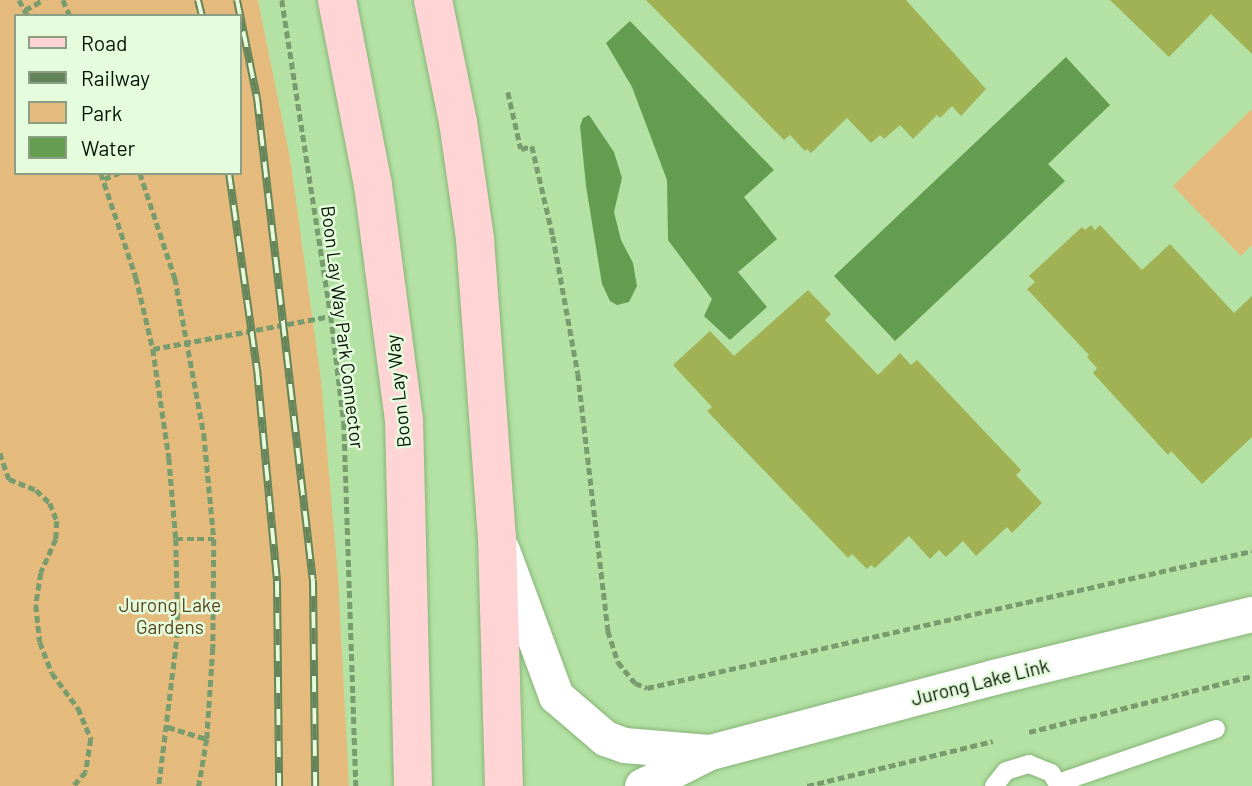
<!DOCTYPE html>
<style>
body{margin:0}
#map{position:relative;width:1252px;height:786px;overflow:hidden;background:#b4e2a5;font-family:Barlow,sans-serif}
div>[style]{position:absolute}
.green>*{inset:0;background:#e4bb7c}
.water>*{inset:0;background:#649c50}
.building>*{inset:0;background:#a1b254}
.path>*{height:4.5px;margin-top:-2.25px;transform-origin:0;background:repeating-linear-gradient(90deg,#789c6d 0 7px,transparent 0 10.5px)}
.roads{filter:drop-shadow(0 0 2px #88b479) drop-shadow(0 0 2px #88b479)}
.service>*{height:18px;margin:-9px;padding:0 9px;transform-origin:9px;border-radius:9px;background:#fff}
.minor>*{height:35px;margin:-17.5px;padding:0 17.5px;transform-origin:17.5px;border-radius:17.5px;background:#fff}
.primary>*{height:38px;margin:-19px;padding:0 19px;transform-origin:19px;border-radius:19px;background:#fed4d4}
.rail>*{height:8px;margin-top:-4px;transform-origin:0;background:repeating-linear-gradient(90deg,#e5fcdd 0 16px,#64845a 0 32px);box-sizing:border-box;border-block:2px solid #64845a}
span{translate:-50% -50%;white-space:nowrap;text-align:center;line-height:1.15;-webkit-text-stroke:5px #e5fcdd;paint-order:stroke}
.street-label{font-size:19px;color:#041301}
.park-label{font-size:19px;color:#5a431f}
.legend{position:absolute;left:14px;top:14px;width:228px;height:161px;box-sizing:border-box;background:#e5fcdd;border:2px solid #8b9f85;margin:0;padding:9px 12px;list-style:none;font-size:21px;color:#041301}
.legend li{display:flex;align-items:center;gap:14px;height:35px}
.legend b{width:35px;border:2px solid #8b9f85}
</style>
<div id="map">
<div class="green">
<div style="clip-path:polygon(evenodd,0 0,258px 0,290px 158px,321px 380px,338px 577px,349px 786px,0 786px,0 0,16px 16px,240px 16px,240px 173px,16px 173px,16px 16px)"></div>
<div style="clip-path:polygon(1252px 109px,1252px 245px,1241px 256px,1173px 186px)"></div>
</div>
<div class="water">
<div style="clip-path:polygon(630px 21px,774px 170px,744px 197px,777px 239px,738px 272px,767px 307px,730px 340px,704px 316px,712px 299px,668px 240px,667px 180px,632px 87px,606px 43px)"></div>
<div style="clip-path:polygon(1066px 57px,1110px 105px,1048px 164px,1065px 181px,895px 341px,834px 276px)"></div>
<div style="clip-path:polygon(589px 115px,614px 152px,622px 178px,614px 212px,621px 240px,633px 263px,637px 286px,629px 302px,617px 305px,610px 301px,602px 284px,586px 186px,580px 126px,583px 118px)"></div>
</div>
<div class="building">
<div style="clip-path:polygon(646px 0,906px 0,986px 89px,961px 116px,952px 106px,940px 118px,937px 115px,913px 139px,900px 125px,884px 139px,880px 135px,871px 143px,847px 118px,811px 153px,807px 149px,805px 151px,790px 135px,784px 140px)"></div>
<div style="clip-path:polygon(1110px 0,1252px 0,1252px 54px,1211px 14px,1169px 57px)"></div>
<div style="clip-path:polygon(1091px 225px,1095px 230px,1100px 225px,1142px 270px,1170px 244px,1234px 313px,1252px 296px,1252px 437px,1202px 484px,1171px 451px,1168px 455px,1093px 373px,1097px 368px,1087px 357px,1089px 355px,1027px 289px,1035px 282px,1029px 276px,1082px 227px,1085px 230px)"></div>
<div style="clip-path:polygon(808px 290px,831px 314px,825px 320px,878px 375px,900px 353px,911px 365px,917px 360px,1021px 470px,1016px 475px,1042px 503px,1012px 533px,1007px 527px,976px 556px,963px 541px,946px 557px,939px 550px,930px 559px,909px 536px,875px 568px,871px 565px,867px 569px,852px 554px,848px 558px,707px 411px,712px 407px,673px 365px,710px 331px,734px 356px)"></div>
</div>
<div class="path">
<div style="left:19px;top:0;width:18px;rotate:61deg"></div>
<div style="left:63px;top:0;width:17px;rotate:66deg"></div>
<div style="left:282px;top:0;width:320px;rotate:81.2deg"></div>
<div style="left:331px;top:316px;width:108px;rotate:83.1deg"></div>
<div style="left:344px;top:423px;width:363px;rotate:88.1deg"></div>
<div style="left:25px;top:10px;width:21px;rotate:-29deg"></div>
<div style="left:508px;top:92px;width:58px;rotate:77.2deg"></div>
<div style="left:521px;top:149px;width:11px;rotate:-15deg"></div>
<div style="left:532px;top:146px;width:92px;rotate:76.9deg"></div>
<div style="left:553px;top:236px;width:140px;rotate:79.7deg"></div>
<div style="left:578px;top:374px;width:259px;rotate:83.3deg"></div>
<div style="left:608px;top:631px;width:33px;rotate:72deg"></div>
<div style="left:618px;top:662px;width:27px;rotate:51deg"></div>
<div style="left:635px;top:683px;width:13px;rotate:23deg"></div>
<div style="left:647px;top:688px;width:620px;rotate:-12.76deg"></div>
<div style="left:101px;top:173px;width:110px;rotate:71.4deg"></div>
<div style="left:136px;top:277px;width:74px;rotate:76.7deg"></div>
<div style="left:153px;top:349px;width:110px;rotate:81.6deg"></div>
<div style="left:169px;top:458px;width:81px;rotate:85.1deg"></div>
<div style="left:176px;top:539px;width:92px;rotate:88.8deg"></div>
<div style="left:178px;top:631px;width:156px;rotate:97deg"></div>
<div style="left:140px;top:173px;width:111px;rotate:71.6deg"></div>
<div style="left:175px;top:278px;width:159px;rotate:79.5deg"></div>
<div style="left:204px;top:434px;width:105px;rotate:84.6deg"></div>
<div style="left:214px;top:539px;width:109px;rotate:90.5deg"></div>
<div style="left:213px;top:648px;width:91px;rotate:93.8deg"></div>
<div style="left:207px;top:739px;width:48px;rotate:99.7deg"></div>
<div style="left:104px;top:179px;width:16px;rotate:-22deg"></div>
<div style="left:153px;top:349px;width:181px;rotate:-10.5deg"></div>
<div style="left:0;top:453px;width:28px;rotate:71deg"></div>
<div style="left:9px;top:479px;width:29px;rotate:22deg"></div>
<div style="left:36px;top:490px;width:19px;rotate:43deg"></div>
<div style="left:50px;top:503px;width:19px;rotate:69deg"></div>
<div style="left:57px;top:521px;width:18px;rotate:93deg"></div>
<div style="left:56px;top:539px;width:37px;rotate:114deg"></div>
<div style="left:41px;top:573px;width:32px;rotate:99deg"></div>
<div style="left:36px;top:605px;width:37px;rotate:84deg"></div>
<div style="left:40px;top:642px;width:33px;rotate:69deg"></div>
<div style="left:52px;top:673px;width:44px;rotate:53.4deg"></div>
<div style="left:78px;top:708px;width:34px;rotate:67deg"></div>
<div style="left:91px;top:739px;width:33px;rotate:99deg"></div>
<div style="left:86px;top:772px;width:18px;rotate:131deg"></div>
<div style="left:176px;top:539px;width:38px"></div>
<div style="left:168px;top:727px;width:41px;rotate:17.1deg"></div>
<div style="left:1029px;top:732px;width:230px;rotate:-14.1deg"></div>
<div style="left:807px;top:786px;width:191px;rotate:-13.6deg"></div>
</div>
<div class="roads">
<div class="service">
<div style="left:1058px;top:783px;width:167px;rotate:-18.9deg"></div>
<div style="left:994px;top:786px;width:19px;rotate:-51deg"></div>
<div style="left:1006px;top:771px;width:24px;rotate:-17deg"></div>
<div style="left:1029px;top:764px;width:24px;rotate:22deg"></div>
<div style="left:1051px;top:773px;width:15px;rotate:58deg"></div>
</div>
<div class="minor">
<div style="left:502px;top:550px;width:156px;rotate:69.7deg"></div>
<div style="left:556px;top:696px;width:65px;rotate:40.6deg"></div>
<div style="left:605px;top:738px;width:20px;rotate:20deg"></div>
<div style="left:624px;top:745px;width:85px;rotate:4.7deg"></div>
<div style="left:642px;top:786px;width:76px;rotate:-26.6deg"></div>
<div style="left:710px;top:752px;width:293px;rotate:-14.8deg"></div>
<div style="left:993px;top:677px;width:267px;rotate:-13.7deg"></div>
</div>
<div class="primary">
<div style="left:337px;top:0;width:188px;rotate:79deg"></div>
<div style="left:373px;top:185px;width:236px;rotate:82.5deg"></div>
<div style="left:404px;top:419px;width:367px;rotate:88.6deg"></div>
<div style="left:433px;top:0;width:125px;rotate:78.4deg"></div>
<div style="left:458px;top:122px;width:118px;rotate:81.7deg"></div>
<div style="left:475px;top:239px;width:299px;rotate:85.8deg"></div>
<div style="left:497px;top:537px;width:249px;rotate:88.4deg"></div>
</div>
</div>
<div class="rail">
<div style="left:198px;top:0;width:16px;rotate:76deg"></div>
<div style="left:237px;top:0;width:100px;rotate:78.5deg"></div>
<div style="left:257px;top:98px;width:485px;rotate:83.4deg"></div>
<div style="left:313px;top:580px;width:206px;rotate:89.4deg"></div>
<div style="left:229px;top:173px;width:198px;rotate:81.9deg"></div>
<div style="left:257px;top:369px;width:213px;rotate:84.6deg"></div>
<div style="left:277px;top:581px;width:205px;rotate:89.4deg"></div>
</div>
<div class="street-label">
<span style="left:343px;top:327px;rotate:83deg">Boon Lay Way Park Connector</span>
<span style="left:398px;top:391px;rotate:-96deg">Boon Lay Way</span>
<span style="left:980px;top:682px;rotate:-14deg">Jurong Lake Link</span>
</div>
<div class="park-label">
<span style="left:170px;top:616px">Jurong Lake<br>Gardens</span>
</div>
<ul class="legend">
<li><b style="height:9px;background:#fed4d4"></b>Road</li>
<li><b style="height:9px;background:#64845a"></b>Railway</li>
<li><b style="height:19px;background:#e4bb7c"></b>Park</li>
<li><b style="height:19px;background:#649c50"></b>Water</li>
</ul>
</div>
